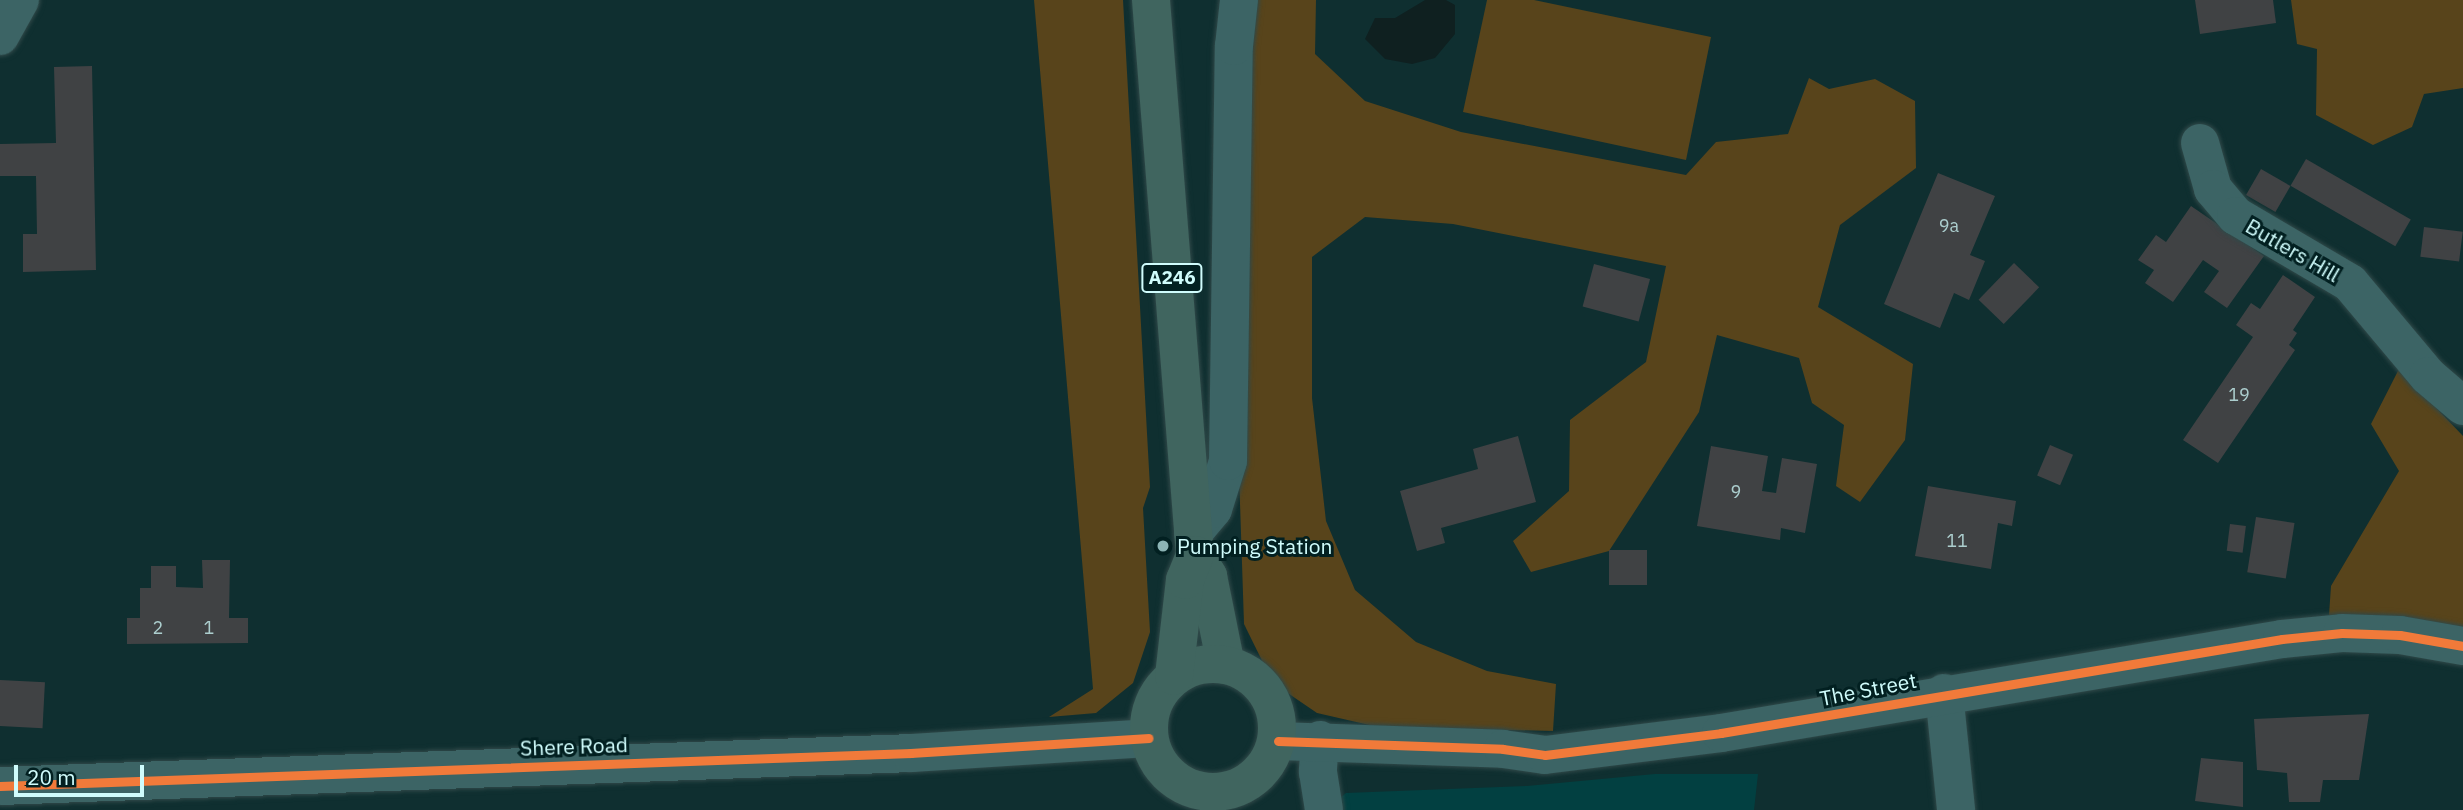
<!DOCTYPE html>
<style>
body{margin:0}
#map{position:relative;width:2463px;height:810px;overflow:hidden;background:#0f2f30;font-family:"IBM Plex Sans",sans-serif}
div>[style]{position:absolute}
.built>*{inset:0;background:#024041}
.green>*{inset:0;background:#58441b}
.water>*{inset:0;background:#0f2020}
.building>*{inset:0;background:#404244;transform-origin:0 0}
.roads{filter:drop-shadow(0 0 2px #304949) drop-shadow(0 0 2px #304949)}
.minor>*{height:38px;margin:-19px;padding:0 19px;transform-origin:19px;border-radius:19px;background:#3c6465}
.major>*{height:38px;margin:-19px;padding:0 19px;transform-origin:19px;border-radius:19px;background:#40655f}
.major>.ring{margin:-19px;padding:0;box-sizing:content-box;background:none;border:38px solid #40655f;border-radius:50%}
.cycleway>*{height:9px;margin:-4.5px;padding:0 4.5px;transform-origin:4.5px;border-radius:4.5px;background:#f17a3a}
.dots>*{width:19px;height:19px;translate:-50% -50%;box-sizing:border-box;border:4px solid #022021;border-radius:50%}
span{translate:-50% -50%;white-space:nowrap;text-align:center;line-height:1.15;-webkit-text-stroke:6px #022021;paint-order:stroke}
.number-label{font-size:18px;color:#accece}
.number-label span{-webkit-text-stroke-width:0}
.shield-label span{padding:2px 5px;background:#022021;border:2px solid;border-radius:5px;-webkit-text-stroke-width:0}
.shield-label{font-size:19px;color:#d0fcfc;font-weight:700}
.street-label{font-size:21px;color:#d0fcfc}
.poi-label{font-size:21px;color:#d0fcfc}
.left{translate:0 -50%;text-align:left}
.scale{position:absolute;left:14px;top:765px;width:130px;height:32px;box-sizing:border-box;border:4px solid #d0fcfc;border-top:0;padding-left:9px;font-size:21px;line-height:24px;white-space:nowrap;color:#d0fcfc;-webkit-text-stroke:5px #022021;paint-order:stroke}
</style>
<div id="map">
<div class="built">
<div style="clip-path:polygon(1655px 774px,1758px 774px,1754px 810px,1325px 810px,1346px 793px,1527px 786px)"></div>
</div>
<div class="green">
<div style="clip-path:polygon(1034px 0,1123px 0,1150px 487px,1143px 508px,1150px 632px,1133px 683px,1096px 713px,1049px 717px,1093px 689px)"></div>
<div style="clip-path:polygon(1248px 0,1316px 0,1315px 54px,1365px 101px,1461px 132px,1686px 175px,1716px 142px,1788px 134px,1809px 78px,1829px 89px,1875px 79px,1915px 101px,1916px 168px,1840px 225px,1818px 307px,1913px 364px,1905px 440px,1860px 502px,1836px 486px,1844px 425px,1812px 403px,1799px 358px,1717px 335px,1699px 412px,1609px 551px,1531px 572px,1513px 541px,1569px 491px,1570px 420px,1646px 362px,1666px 266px,1453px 224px,1365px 217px,1312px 257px,1312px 398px,1326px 521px,1355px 590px,1416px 642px,1487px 671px,1556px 684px,1553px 731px,1378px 727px,1317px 713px,1273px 683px,1244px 624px,1239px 473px)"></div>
<div style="clip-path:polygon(1487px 0,1534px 0,1711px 37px,1686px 160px,1463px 112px)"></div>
<div style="clip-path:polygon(2291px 0,2463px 0,2463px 88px,2424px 94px,2412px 127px,2373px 145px,2316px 115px,2317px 49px,2297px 44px)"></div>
<div style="clip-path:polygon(2399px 369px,2463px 436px,2463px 633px,2329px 615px,2331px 586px,2399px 471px,2371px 424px)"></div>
</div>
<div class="water">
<div style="clip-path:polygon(1425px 0,1446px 0,1455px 5px,1455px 34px,1435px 58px,1412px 64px,1385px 59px,1365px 39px,1375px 18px,1395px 18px)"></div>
</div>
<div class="building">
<div style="clip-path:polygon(2195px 0,2273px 0,2276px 23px,2200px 34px)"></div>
<div style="clip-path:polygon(92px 66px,96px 270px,23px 272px,23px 234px,37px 234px,36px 176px,0 176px,0 144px,56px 143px,54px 67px)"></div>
<div style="left:2306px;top:159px;width:121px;height:31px;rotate:30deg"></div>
<div style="left:2261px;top:169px;width:34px;height:30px;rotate:30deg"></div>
<div style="clip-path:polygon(1938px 173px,1995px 196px,1970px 255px,1985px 261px,1969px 300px,1954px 293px,1940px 328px,1884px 304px)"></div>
<div style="clip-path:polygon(2191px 206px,2264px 256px,2227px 308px,2204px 292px,2219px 271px,2203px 260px,2173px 302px,2145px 283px,2154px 270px,2138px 260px,2156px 235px,2166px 242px)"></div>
<div style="left:2424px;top:227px;width:39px;height:30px;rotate:7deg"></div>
<div style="left:2014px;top:263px;width:35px;height:51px;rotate:44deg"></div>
<div style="left:1594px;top:264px;width:58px;height:44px;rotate:15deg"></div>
<div style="clip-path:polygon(2283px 275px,2315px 297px,2293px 330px,2297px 333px,2289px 345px,2295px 350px,2218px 463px,2183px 440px,2253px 337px,2236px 325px,2251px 303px,2260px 309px)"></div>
<div style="clip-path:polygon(1518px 436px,1536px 502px,1441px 528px,1445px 543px,1417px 551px,1400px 491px,1478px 469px,1473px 449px)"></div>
<div style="left:2050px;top:445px;width:25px;height:33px;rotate:23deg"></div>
<div style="clip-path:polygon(1711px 446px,1768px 456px,1762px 491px,1776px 493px,1782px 458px,1817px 464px,1805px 533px,1781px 528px,1780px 540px,1697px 526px)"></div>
<div style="clip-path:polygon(1928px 486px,2016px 501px,2012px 526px,1998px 523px,1991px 569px,1915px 556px)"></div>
<div style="left:2256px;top:517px;width:39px;height:56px;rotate:9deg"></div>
<div style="left:2230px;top:524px;width:16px;height:27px;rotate:7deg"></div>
<div style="left:1647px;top:550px;width:35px;height:38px;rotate:90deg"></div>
<div style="clip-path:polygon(202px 560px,230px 560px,229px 618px,248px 618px,248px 643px,127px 644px,127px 618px,140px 618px,140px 588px,151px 588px,151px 566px,176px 566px,176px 587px,203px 588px)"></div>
<div style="left:0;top:680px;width:45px;height:46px;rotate:3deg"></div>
<div style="clip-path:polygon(2369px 714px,2359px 780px,2323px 780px,2320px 802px,2289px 802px,2287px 773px,2257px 770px,2254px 719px)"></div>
<div style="clip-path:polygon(2201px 758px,2243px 762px,2243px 807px,2195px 801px)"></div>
</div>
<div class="roads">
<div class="minor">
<div style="left:0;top:36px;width:41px;rotate:-60.9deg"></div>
<div style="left:2200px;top:143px;width:48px;rotate:74.2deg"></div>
<div style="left:2213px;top:189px;width:35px;rotate:50deg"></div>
<div style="left:2236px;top:216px;width:132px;rotate:30.4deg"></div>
<div style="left:2350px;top:283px;width:121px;rotate:50deg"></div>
<div style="left:2428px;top:376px;width:46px;rotate:40.6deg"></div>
<div style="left:1193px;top:533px;width:31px;rotate:-50deg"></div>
<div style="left:1213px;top:509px;width:50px;rotate:-72.6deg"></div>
<div style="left:1228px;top:461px;width:415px;rotate:-89.2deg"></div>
<div style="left:1234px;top:46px;width:46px;rotate:-83.8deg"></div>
<div style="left:1944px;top:693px;width:118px;rotate:84.1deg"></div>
<div style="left:1320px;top:740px;width:32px;rotate:94deg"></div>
<div style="left:1318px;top:772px;width:38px;rotate:81deg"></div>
<div style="left:1278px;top:741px;width:225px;rotate:2deg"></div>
<div style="left:1503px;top:749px;width:42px;rotate:8.1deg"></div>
<div style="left:1545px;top:755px;width:177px;rotate:-7.1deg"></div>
<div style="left:1721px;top:733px;width:569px;rotate:-9.51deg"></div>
<div style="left:2282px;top:639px;width:60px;rotate:-5.7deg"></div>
<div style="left:2342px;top:633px;width:58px;rotate:2deg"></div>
<div style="left:2400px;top:635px;width:64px;rotate:9.9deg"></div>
<div style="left:0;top:786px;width:912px;rotate:-2.07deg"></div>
<div style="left:911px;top:753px;width:238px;rotate:-3.6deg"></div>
</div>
<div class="major">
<div style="left:1151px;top:0;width:557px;rotate:85.47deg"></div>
<div style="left:1195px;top:555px;width:25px;rotate:58deg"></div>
<div style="left:1208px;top:576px;width:91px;rotate:78.6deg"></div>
<div class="ring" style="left:1149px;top:664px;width:90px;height:90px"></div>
<div style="left:1174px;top:676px;width:97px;rotate:-83.5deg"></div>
<div style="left:1185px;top:580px;width:27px;rotate:-68deg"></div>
</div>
</div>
<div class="cycleway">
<div style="left:1278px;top:741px;width:225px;rotate:2deg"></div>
<div style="left:1503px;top:749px;width:42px;rotate:8.1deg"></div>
<div style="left:1545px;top:755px;width:177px;rotate:-7.1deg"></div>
<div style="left:1721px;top:733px;width:569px;rotate:-9.51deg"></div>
<div style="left:2282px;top:639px;width:60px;rotate:-5.7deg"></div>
<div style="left:2342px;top:633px;width:58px;rotate:2deg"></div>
<div style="left:2400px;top:635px;width:64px;rotate:9.9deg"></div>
<div style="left:0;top:786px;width:912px;rotate:-2.07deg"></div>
<div style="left:911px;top:753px;width:238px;rotate:-3.6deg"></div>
</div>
<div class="dots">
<div style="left:1163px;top:546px;background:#8cb4b5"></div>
</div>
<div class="number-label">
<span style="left:1949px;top:226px">9a</span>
<span style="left:2239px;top:395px">19</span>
<span style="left:1736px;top:492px">9</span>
<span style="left:1957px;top:541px">11</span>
<span style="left:158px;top:628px">2</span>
<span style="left:209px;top:628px">1</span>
</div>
<div class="shield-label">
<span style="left:1172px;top:278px">A246</span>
</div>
<div class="street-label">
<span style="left:2293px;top:250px;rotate:30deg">Butlers Hill</span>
<span style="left:1868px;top:689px;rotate:-11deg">The Street</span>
<span style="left:574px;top:746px;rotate:-2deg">Shere Road</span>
</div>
<div class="poi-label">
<span class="left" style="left:1177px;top:546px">Pumping Station</span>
</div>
<div class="scale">20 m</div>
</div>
